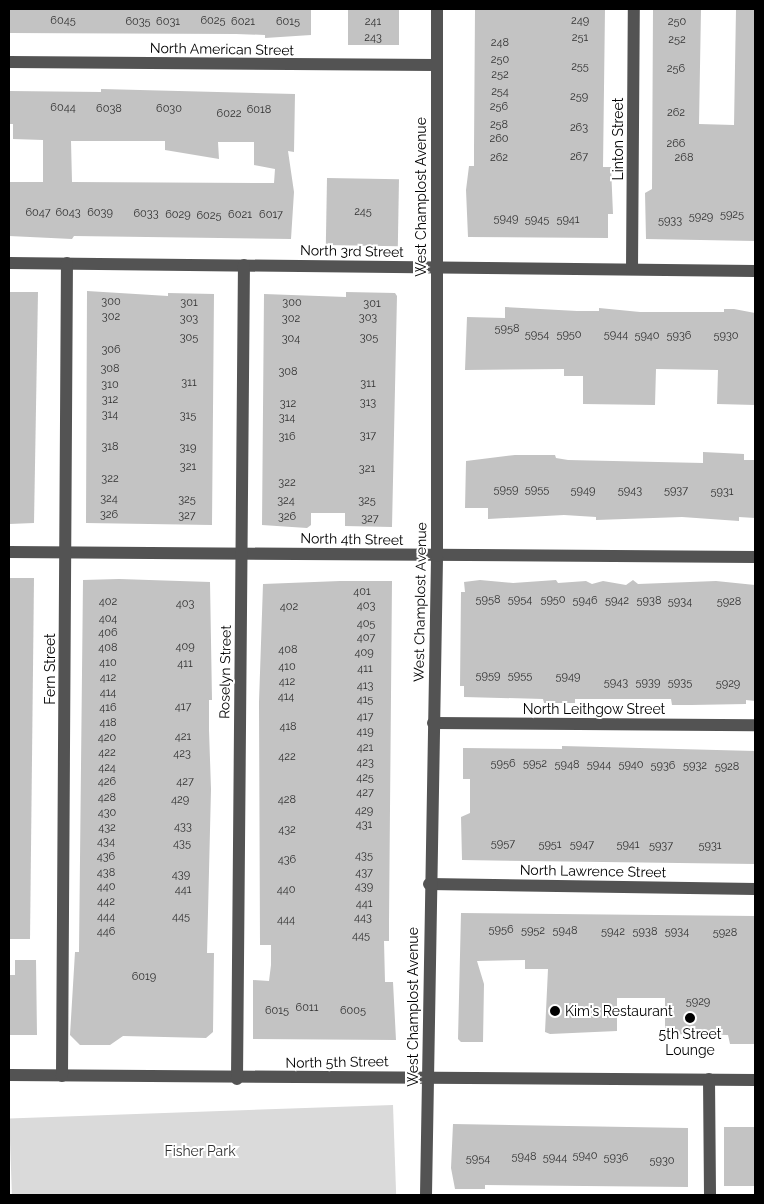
<!DOCTYPE html>
<style>
body{margin:0}
#map{position:relative;width:764px;height:1204px;overflow:hidden;background:#fff;font-family:Raleway,sans-serif}
div>[style]{position:absolute}
.green>*{inset:0;background:#dadada;transform-origin:0 0}
.building>*{inset:0;background:#c3c3c3;transform-origin:0 0}
.minor>*{height:12px;margin:-6px;padding:0 6px;transform-origin:6px;border-radius:6px;background:#535353}
.dots>*{width:14px;height:14px;translate:-50% -50%;box-sizing:border-box;border:2px solid #fff;border-radius:50%}
span{translate:-50% -50%;white-space:nowrap;text-align:center;line-height:1.15;-webkit-text-stroke:4px #fff;paint-order:stroke}
.number-label{font-size:11px;color:#313131}
.number-label span{-webkit-text-stroke-width:0}
.street-label{font-size:14px;color:#000}
.poi-label{font-size:14px;color:#000}
.left{translate:0 -50%;text-align:left}
.park-label{font-size:14px;color:#313131}
.frame{position:absolute;inset:0;border:10px solid #000;pointer-events:none}
</style>
<div id="map">
<div class="green">
<div style="left:393px;top:1105px;width:90px;height:384px;rotate:88deg"></div>
</div>
<div class="building">
<div style="clip-path:polygon(9px 9px,311px 9px,311px 35px,265px 38px,265px 35px,236px 34px,9px 33px)"></div>
<div style="left:348px;top:9px;width:51px;height:36px"></div>
<div style="clip-path:polygon(475px 9px,605px 9px,603px 167px,611px 167px,613px 214px,608px 214px,608px 238px,468px 237px,466px 190px,469px 166px,474px 166px,474px 148px)"></div>
<div style="clip-path:polygon(653px 9px,701px 9px,699px 124px,734px 125px,736px 9px,755px 9px,755px 241px,646px 239px,645px 193px,652px 189px)"></div>
<div style="clip-path:polygon(evenodd,101px 89px,295px 94px,294px 152px,288px 151px,294px 192px,291px 239px,74px 236px,72px 239px,9px 236px,9px 182px,43px 182px,43px 140px,13px 139px,13px 124px,9px 124px,9px 91px,101px 92px,101px 89px,71px 141px,165px 141px,165px 150px,219px 159px,218px 142px,254px 142px,254px 165px,275px 169px,274px 183px,72px 182px,71px 141px)"></div>
<div style="left:327px;top:178px;width:72px;height:67px;rotate:1deg"></div>
<div style="clip-path:polygon(87px 291px,168px 296px,168px 293px,214px 294px,212px 525px,86px 523px)"></div>
<div style="clip-path:polygon(9px 292px,38px 292px,34px 523px,9px 524px)"></div>
<div style="clip-path:polygon(346px 292px,395px 293px,397px 296px,392px 527px,345px 526px,345px 513px,311px 513px,311px 525px,307px 528px,262px 525px,264px 294px,346px 297px)"></div>
<div style="clip-path:polygon(505px 307px,577px 311px,599px 311px,599px 308px,640px 312px,724px 312px,724px 309px,734px 309px,755px 313px,755px 405px,717px 404px,718px 370px,656px 369px,655px 405px,583px 404px,583px 376px,564px 376px,564px 369px,465px 370px,467px 317px,505px 318px)"></div>
<div style="clip-path:polygon(703px 452px,744px 454px,744px 460px,755px 460px,755px 518px,739px 517px,739px 521px,682px 517px,596px 520px,596px 517px,564px 515px,488px 519px,488px 508px,465px 508px,466px 461px,515px 455px,555px 455px,556px 458px,568px 460px,703px 463px)"></div>
<div style="clip-path:polygon(9px 578px,34px 578px,30px 939px,9px 939px)"></div>
<div style="clip-path:polygon(119px 579px,210px 582px,212px 700px,209px 700px,209px 730px,211px 789px,207px 953px,214px 953px,213px 1032px,206px 1038px,123px 1036px,110px 1045px,80px 1045px,70px 1035px,75px 952px,79px 952px,83px 580px)"></div>
<div style="clip-path:polygon(480px 580px,513px 583px,556px 580px,558px 583px,586px 581px,592px 584px,603px 581px,626px 585px,633px 580px,638px 584px,716px 581px,755px 585px,755px 701px,746px 700px,746px 704px,691px 705px,672px 705px,671px 699px,575px 699px,575px 703px,544px 703px,543px 699px,464px 697px,464px 686px,460px 686px,461px 592px,465px 592px,464px 582px)"></div>
<div style="clip-path:polygon(340px 581px,392px 581px,389px 923px,389px 941px,384px 941px,385px 982px,393px 982px,396px 1040px,253px 1039px,253px 980px,269px 981px,271px 965px,271px 945px,260px 945px,259px 702px,263px 584px)"></div>
<div style="clip-path:polygon(562px 746px,755px 751px,755px 864px,462px 860px,461px 817px,470px 813px,470px 779px,463px 779px,463px 748px,562px 749px)"></div>
<div style="clip-path:polygon(461px 913px,755px 916px,755px 1044px,730px 1044px,728px 1035px,668px 1034px,665px 1031px,665px 998px,617px 998px,617px 1031px,550px 1034px,545px 1032px,548px 969px,525px 969px,525px 960px,477px 961px,484px 984px,483px 1042px,461px 1042px,458px 1039px)"></div>
<div style="clip-path:polygon(15px 960px,36px 960px,37px 1035px,9px 1035px,9px 975px,15px 975px)"></div>
<div style="clip-path:polygon(453px 1124px,688px 1128px,688px 1187px,485px 1185px,485px 1189px,455px 1189px,451px 1168px)"></div>
<div style="left:724px;top:1127px;width:31px;height:59px"></div>
</div>
<div class="minor">
<div style="left:9px;top:62px;width:427px;rotate:0.4deg"></div>
<div style="left:9px;top:263px;width:746px;rotate:0.61deg"></div>
<div style="left:632px;top:269px;width:260px;rotate:-89.6deg"></div>
<div style="left:9px;top:552px;width:746px;rotate:0.38deg"></div>
<div style="left:433px;top:723px;width:322px;rotate:0.4deg"></div>
<div style="left:429px;top:884px;width:326px;rotate:0.9deg"></div>
<div style="left:9px;top:1075px;width:746px;rotate:0.38deg"></div>
<div style="left:62px;top:1076px;width:813px;rotate:-89.65deg"></div>
<div style="left:237px;top:1079px;width:814px;rotate:-89.51deg"></div>
<div style="left:709px;top:1079px;width:116px;rotate:89.5deg"></div>
<div style="left:426px;top:1195px;width:639px;rotate:-89.01deg"></div>
<div style="left:437px;top:556px;width:547px;rotate:-90deg"></div>
</div>
<div class="dots">
<div style="left:555px;top:1011px;background:#000"></div>
<div style="left:690px;top:1018px;background:#000"></div>
</div>
<div class="number-label">
<span style="left:63px;top:21px">6045</span>
<span style="left:213px;top:21px">6025</span>
<span style="left:580px;top:21px">249</span>
<span style="left:138px;top:22px">6035</span>
<span style="left:168px;top:22px">6031</span>
<span style="left:243px;top:22px">6021</span>
<span style="left:288px;top:22px">6015</span>
<span style="left:373px;top:22px">241</span>
<span style="left:677px;top:22px">250</span>
<span style="left:373px;top:38px">243</span>
<span style="left:580px;top:38px">251</span>
<span style="left:677px;top:40px">252</span>
<span style="left:500px;top:43px">248</span>
<span style="left:500px;top:60px">250</span>
<span style="left:580px;top:67px">255</span>
<span style="left:676px;top:69px">256</span>
<span style="left:500px;top:75px">252</span>
<span style="left:500px;top:92px">254</span>
<span style="left:579px;top:97px">259</span>
<span style="left:499px;top:107px">256</span>
<span style="left:63px;top:108px">6044</span>
<span style="left:109px;top:109px">6038</span>
<span style="left:169px;top:109px">6030</span>
<span style="left:259px;top:110px">6018</span>
<span style="left:676px;top:113px">262</span>
<span style="left:229px;top:114px">6022</span>
<span style="left:499px;top:125px">258</span>
<span style="left:579px;top:128px">263</span>
<span style="left:499px;top:139px">260</span>
<span style="left:676px;top:144px">266</span>
<span style="left:579px;top:157px">267</span>
<span style="left:499px;top:158px">262</span>
<span style="left:684px;top:158px">268</span>
<span style="left:363px;top:212px">245</span>
<span style="left:38px;top:213px">6047</span>
<span style="left:68px;top:213px">6043</span>
<span style="left:100px;top:213px">6039</span>
<span style="left:146px;top:214px">6033</span>
<span style="left:178px;top:215px">6029</span>
<span style="left:240px;top:215px">6021</span>
<span style="left:271px;top:215px">6017</span>
<span style="left:732px;top:215px">5925</span>
<span style="left:209px;top:216px">6025</span>
<span style="left:701px;top:217px">5929</span>
<span style="left:506px;top:219px">5949</span>
<span style="left:537px;top:220px">5945</span>
<span style="left:568px;top:220px">5941</span>
<span style="left:670px;top:221px">5933</span>
<span style="left:111px;top:302px">300</span>
<span style="left:189px;top:303px">301</span>
<span style="left:292px;top:303px">300</span>
<span style="left:372px;top:304px">301</span>
<span style="left:111px;top:317px">302</span>
<span style="left:368px;top:318px">303</span>
<span style="left:189px;top:319px">303</span>
<span style="left:291px;top:319px">302</span>
<span style="left:507px;top:329px">5958</span>
<span style="left:537px;top:335px">5954</span>
<span style="left:569px;top:335px">5950</span>
<span style="left:616px;top:335px">5944</span>
<span style="left:647px;top:336px">5940</span>
<span style="left:679px;top:336px">5936</span>
<span style="left:726px;top:336px">5930</span>
<span style="left:189px;top:338px">305</span>
<span style="left:369px;top:338px">305</span>
<span style="left:291px;top:339px">304</span>
<span style="left:111px;top:350px">306</span>
<span style="left:110px;top:369px">308</span>
<span style="left:288px;top:372px">308</span>
<span style="left:189px;top:383px">311</span>
<span style="left:368px;top:384px">311</span>
<span style="left:110px;top:385px">310</span>
<span style="left:110px;top:400px">312</span>
<span style="left:368px;top:403px">313</span>
<span style="left:288px;top:404px">312</span>
<span style="left:110px;top:415px">314</span>
<span style="left:188px;top:416px">315</span>
<span style="left:287px;top:418px">314</span>
<span style="left:368px;top:436px">317</span>
<span style="left:287px;top:437px">316</span>
<span style="left:110px;top:447px">318</span>
<span style="left:188px;top:448px">319</span>
<span style="left:188px;top:467px">321</span>
<span style="left:367px;top:469px">321</span>
<span style="left:110px;top:479px">322</span>
<span style="left:287px;top:483px">322</span>
<span style="left:506px;top:490px">5959</span>
<span style="left:537px;top:490px">5955</span>
<span style="left:583px;top:491px">5949</span>
<span style="left:630px;top:491px">5943</span>
<span style="left:676px;top:491px">5937</span>
<span style="left:722px;top:492px">5931</span>
<span style="left:109px;top:499px">324</span>
<span style="left:187px;top:500px">325</span>
<span style="left:286px;top:501px">324</span>
<span style="left:367px;top:501px">325</span>
<span style="left:109px;top:515px">326</span>
<span style="left:187px;top:516px">327</span>
<span style="left:287px;top:517px">326</span>
<span style="left:370px;top:519px">327</span>
<span style="left:362px;top:592px">401</span>
<span style="left:488px;top:600px">5958</span>
<span style="left:520px;top:600px">5954</span>
<span style="left:553px;top:600px">5950</span>
<span style="left:585px;top:601px">5946</span>
<span style="left:617px;top:601px">5942</span>
<span style="left:649px;top:601px">5938</span>
<span style="left:108px;top:602px">402</span>
<span style="left:680px;top:602px">5934</span>
<span style="left:729px;top:602px">5928</span>
<span style="left:185px;top:604px">403</span>
<span style="left:366px;top:606px">403</span>
<span style="left:289px;top:607px">402</span>
<span style="left:108px;top:619px">404</span>
<span style="left:366px;top:624px">405</span>
<span style="left:108px;top:633px">406</span>
<span style="left:366px;top:638px">407</span>
<span style="left:185px;top:647px">409</span>
<span style="left:108px;top:648px">408</span>
<span style="left:288px;top:650px">408</span>
<span style="left:364px;top:653px">409</span>
<span style="left:108px;top:663px">410</span>
<span style="left:185px;top:664px">411</span>
<span style="left:287px;top:667px">410</span>
<span style="left:365px;top:669px">411</span>
<span style="left:488px;top:676px">5959</span>
<span style="left:520px;top:676px">5955</span>
<span style="left:568px;top:677px">5949</span>
<span style="left:108px;top:678px">412</span>
<span style="left:287px;top:682px">412</span>
<span style="left:616px;top:683px">5943</span>
<span style="left:648px;top:683px">5939</span>
<span style="left:680px;top:683px">5935</span>
<span style="left:728px;top:684px">5929</span>
<span style="left:365px;top:686px">413</span>
<span style="left:108px;top:693px">414</span>
<span style="left:286px;top:697px">414</span>
<span style="left:365px;top:700px">415</span>
<span style="left:183px;top:707px">417</span>
<span style="left:108px;top:708px">416</span>
<span style="left:365px;top:717px">417</span>
<span style="left:108px;top:723px">418</span>
<span style="left:288px;top:727px">418</span>
<span style="left:365px;top:732px">419</span>
<span style="left:183px;top:737px">421</span>
<span style="left:107px;top:738px">420</span>
<span style="left:365px;top:748px">421</span>
<span style="left:107px;top:753px">422</span>
<span style="left:182px;top:754px">423</span>
<span style="left:287px;top:757px">422</span>
<span style="left:365px;top:763px">423</span>
<span style="left:503px;top:764px">5956</span>
<span style="left:535px;top:764px">5952</span>
<span style="left:567px;top:765px">5948</span>
<span style="left:599px;top:765px">5944</span>
<span style="left:631px;top:765px">5940</span>
<span style="left:663px;top:766px">5936</span>
<span style="left:695px;top:766px">5932</span>
<span style="left:727px;top:767px">5928</span>
<span style="left:107px;top:768px">424</span>
<span style="left:365px;top:778px">425</span>
<span style="left:107px;top:782px">426</span>
<span style="left:185px;top:782px">427</span>
<span style="left:365px;top:793px">427</span>
<span style="left:107px;top:798px">428</span>
<span style="left:180px;top:800px">429</span>
<span style="left:287px;top:800px">428</span>
<span style="left:364px;top:811px">429</span>
<span style="left:107px;top:813px">430</span>
<span style="left:364px;top:825px">431</span>
<span style="left:183px;top:827px">433</span>
<span style="left:107px;top:828px">432</span>
<span style="left:287px;top:830px">432</span>
<span style="left:106px;top:842px">434</span>
<span style="left:182px;top:844px">435</span>
<span style="left:503px;top:844px">5957</span>
<span style="left:550px;top:845px">5951</span>
<span style="left:582px;top:845px">5947</span>
<span style="left:628px;top:845px">5941</span>
<span style="left:661px;top:846px">5937</span>
<span style="left:710px;top:846px">5931</span>
<span style="left:364px;top:856px">435</span>
<span style="left:106px;top:857px">436</span>
<span style="left:287px;top:860px">436</span>
<span style="left:106px;top:873px">438</span>
<span style="left:364px;top:873px">437</span>
<span style="left:181px;top:875px">439</span>
<span style="left:106px;top:887px">440</span>
<span style="left:364px;top:887px">439</span>
<span style="left:183px;top:890px">441</span>
<span style="left:286px;top:890px">440</span>
<span style="left:106px;top:902px">442</span>
<span style="left:364px;top:904px">441</span>
<span style="left:106px;top:917px">444</span>
<span style="left:181px;top:917px">445</span>
<span style="left:363px;top:918px">443</span>
<span style="left:286px;top:920px">444</span>
<span style="left:501px;top:930px">5956</span>
<span style="left:533px;top:931px">5952</span>
<span style="left:565px;top:931px">5948</span>
<span style="left:106px;top:932px">446</span>
<span style="left:613px;top:932px">5942</span>
<span style="left:645px;top:932px">5938</span>
<span style="left:677px;top:932px">5934</span>
<span style="left:725px;top:933px">5928</span>
<span style="left:361px;top:936px">445</span>
<span style="left:144px;top:977px">6019</span>
<span style="left:698px;top:1002px">5929</span>
<span style="left:307px;top:1008px">6011</span>
<span style="left:277px;top:1011px">6015</span>
<span style="left:353px;top:1011px">6005</span>
<span style="left:585px;top:1156px">5940</span>
<span style="left:524px;top:1157px">5948</span>
<span style="left:555px;top:1158px">5944</span>
<span style="left:616px;top:1158px">5936</span>
<span style="left:478px;top:1159px">5954</span>
<span style="left:662px;top:1161px">5930</span>
</div>
<div class="street-label">
<span style="left:222px;top:49px;rotate:1deg">North American Street</span>
<span style="left:618px;top:139px;rotate:-90deg">Linton Street</span>
<span style="left:421px;top:197px;rotate:-90deg">West Champlost Avenue</span>
<span style="left:352px;top:251px;rotate:1deg">North 3rd Street</span>
<span style="left:352px;top:539px;rotate:1deg">North 4th Street</span>
<span style="left:420px;top:602px;rotate:-89deg">West Champlost Avenue</span>
<span style="left:50px;top:669px;rotate:-90deg">Fern Street</span>
<span style="left:225px;top:672px;rotate:-89deg">Roselyn Street</span>
<span style="left:594px;top:709px">North Leithgow Street</span>
<span style="left:593px;top:871px;rotate:1deg">North Lawrence Street</span>
<span style="left:413px;top:1007px;rotate:-90deg">West Champlost Avenue</span>
<span style="left:337px;top:1062px;rotate:-1deg">North 5th Street</span>
</div>
<div class="poi-label">
<span class="left" style="left:565px;top:1011px">Kim's Restaurant</span>
<span style="left:690px;top:1042px">5th Street<br>Lounge</span>
</div>
<div class="park-label">
<span style="left:200px;top:1151px">Fisher Park</span>
</div>
<div class="frame"></div>
</div>
